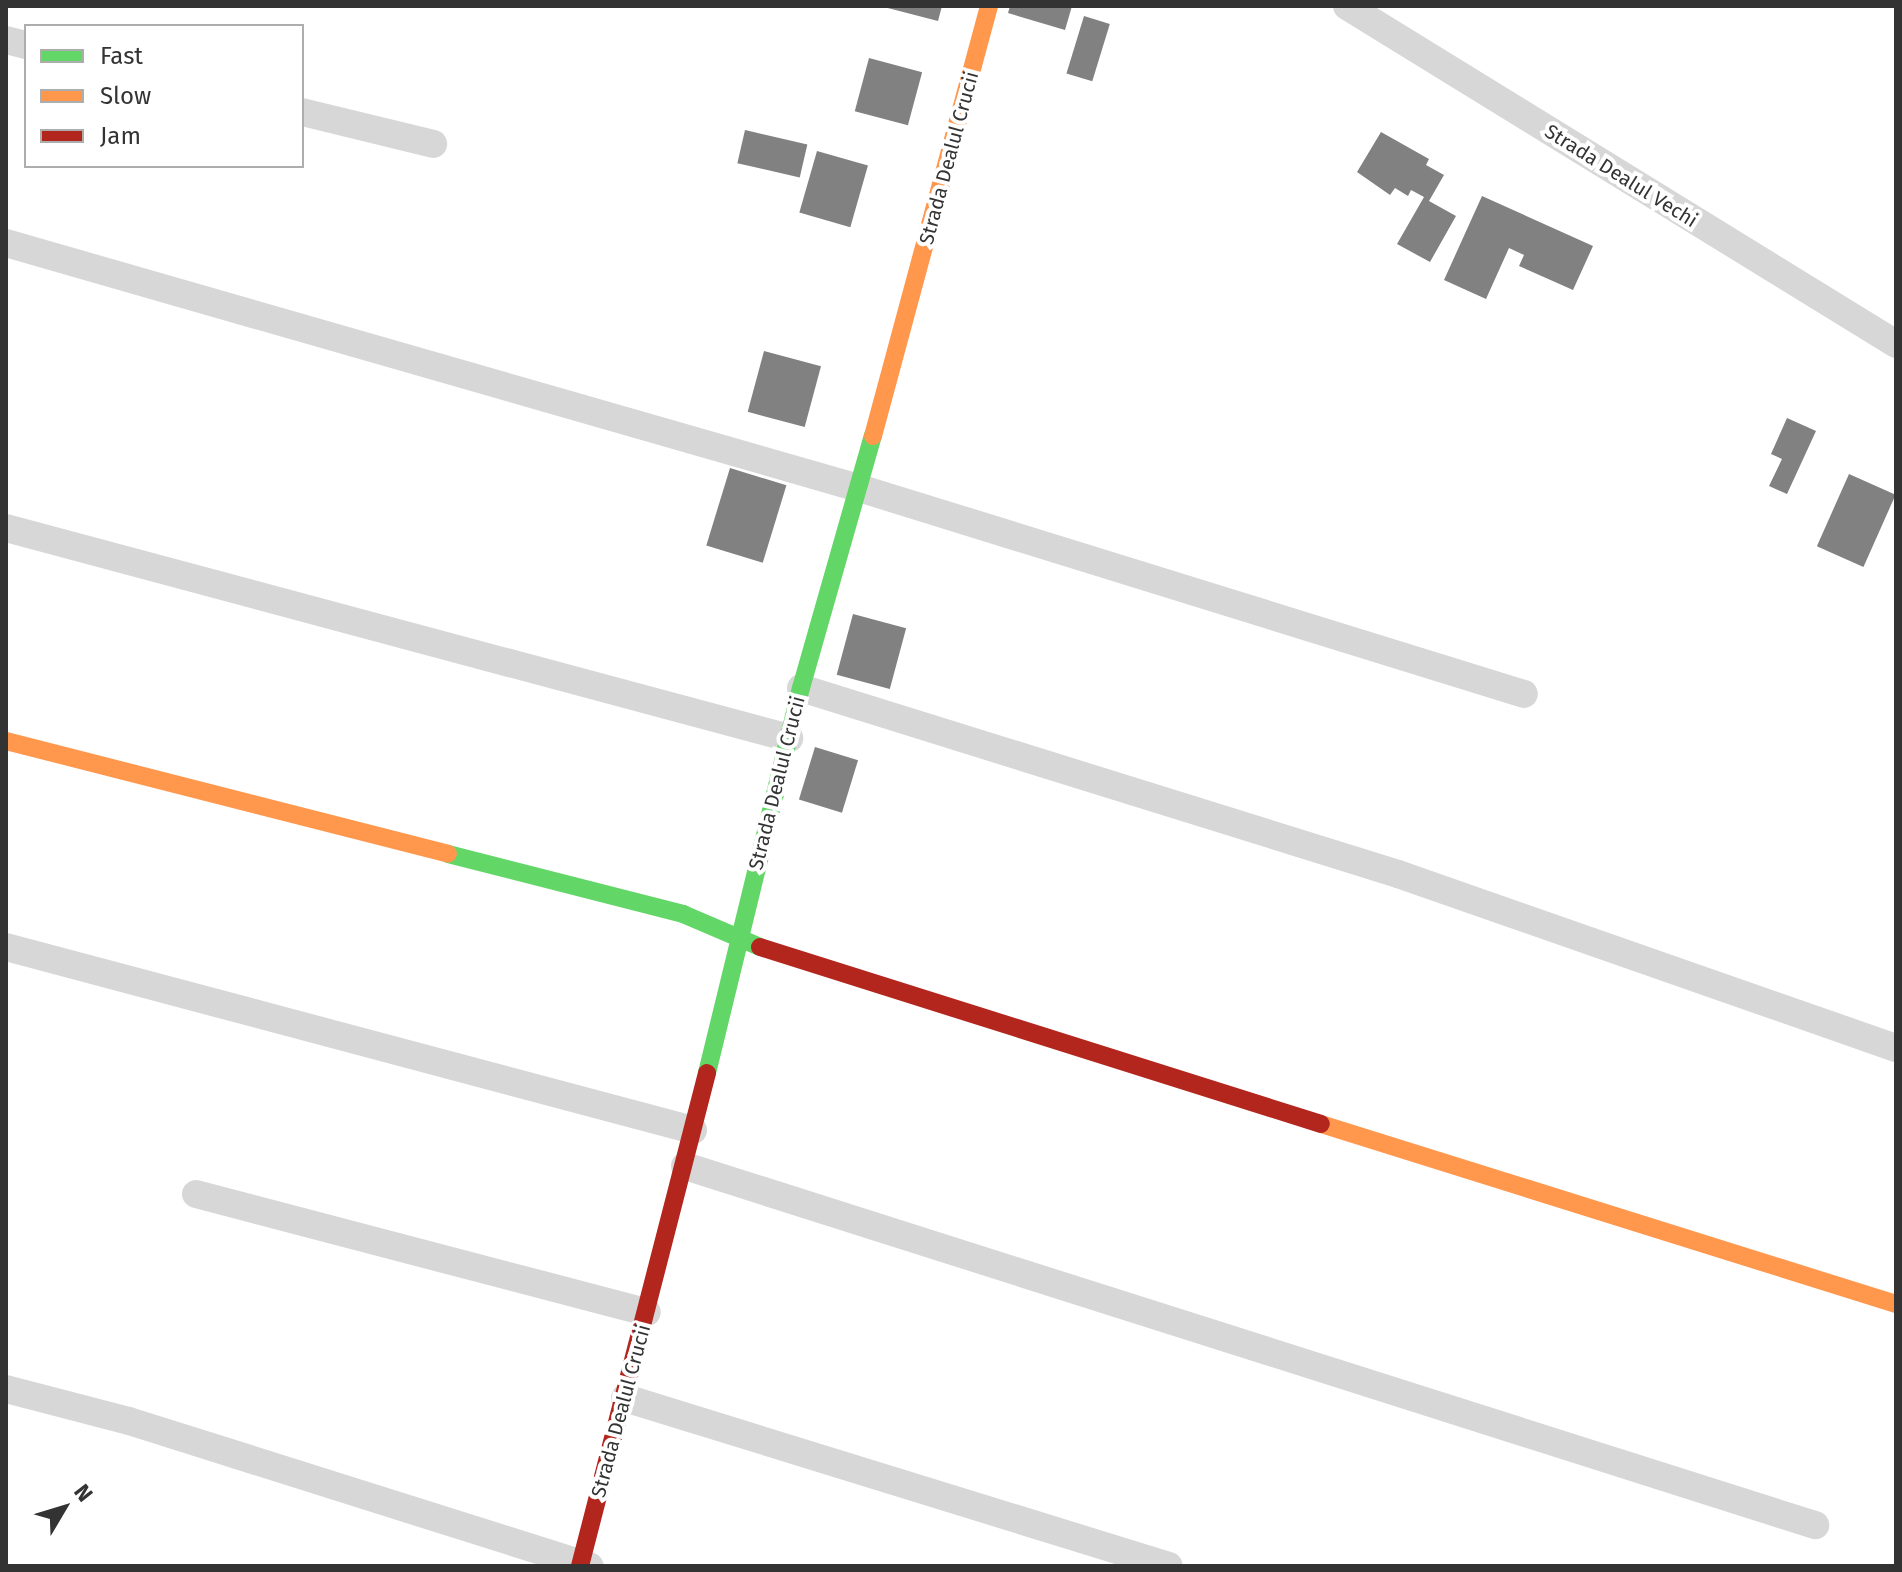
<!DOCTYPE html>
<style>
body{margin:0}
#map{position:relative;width:1902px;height:1572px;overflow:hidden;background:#fff;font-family:"Fira Sans",sans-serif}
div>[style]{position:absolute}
.building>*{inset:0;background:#818181;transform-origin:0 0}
.street>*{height:28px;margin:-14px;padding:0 14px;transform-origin:14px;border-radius:14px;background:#d7d7d7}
.fast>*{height:18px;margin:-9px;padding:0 9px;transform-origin:9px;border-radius:9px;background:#63d668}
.slow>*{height:18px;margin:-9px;padding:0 9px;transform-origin:9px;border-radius:9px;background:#ff974d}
.jam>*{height:18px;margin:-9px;padding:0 9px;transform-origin:9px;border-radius:9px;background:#b3261e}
span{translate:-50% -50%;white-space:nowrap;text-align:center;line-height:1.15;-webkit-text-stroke:8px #fff;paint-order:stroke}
.street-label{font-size:20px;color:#333}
.frame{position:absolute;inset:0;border:8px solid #333;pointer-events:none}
.legend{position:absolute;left:24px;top:24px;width:280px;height:144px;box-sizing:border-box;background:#fff;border:2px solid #adadad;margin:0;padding:10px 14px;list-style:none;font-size:24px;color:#333}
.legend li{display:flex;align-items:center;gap:16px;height:40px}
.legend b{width:40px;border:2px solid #adadad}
.north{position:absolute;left:24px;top:1468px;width:80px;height:80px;-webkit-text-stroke:6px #fff;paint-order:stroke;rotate:52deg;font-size:22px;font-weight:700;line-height:32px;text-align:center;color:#333}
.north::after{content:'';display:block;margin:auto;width:28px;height:36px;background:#333;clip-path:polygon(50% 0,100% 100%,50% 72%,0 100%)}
</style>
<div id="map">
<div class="building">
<div style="clip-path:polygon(880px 6px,942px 6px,938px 21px)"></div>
<div style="clip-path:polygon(1010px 6px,1072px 6px,1065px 30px,1008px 13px)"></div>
<div style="left:1084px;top:16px;width:27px;height:60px;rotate:17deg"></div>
<div style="left:869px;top:58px;width:55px;height:55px;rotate:15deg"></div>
<div style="left:745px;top:130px;width:64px;height:34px;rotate:13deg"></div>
<div style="clip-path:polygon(1381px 132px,1429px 159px,1426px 165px,1444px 175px,1429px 201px,1456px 216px,1430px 262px,1397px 244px,1424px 197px,1411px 190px,1408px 196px,1395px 188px,1390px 195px,1357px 172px)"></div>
<div style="left:817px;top:151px;width:53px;height:64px;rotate:16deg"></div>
<div style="clip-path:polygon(1482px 196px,1593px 246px,1573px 290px,1519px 266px,1524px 255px,1509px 248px,1486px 299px,1444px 280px)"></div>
<div style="left:764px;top:351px;width:59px;height:63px;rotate:15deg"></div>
<div style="clip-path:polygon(1787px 418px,1816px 431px,1787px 494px,1769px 486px,1782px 459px,1771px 454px)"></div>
<div style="left:730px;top:468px;width:59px;height:81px;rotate:17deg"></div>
<div style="left:1849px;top:474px;width:51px;height:79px;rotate:24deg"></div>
<div style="left:853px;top:614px;width:55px;height:63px;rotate:15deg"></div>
<div style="left:815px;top:747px;width:45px;height:55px;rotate:17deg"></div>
</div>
<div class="street">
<div style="left:1347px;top:6px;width:645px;rotate:31.62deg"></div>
<div style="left:6px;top:40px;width:21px;rotate:14deg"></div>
<div style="left:302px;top:112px;width:135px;rotate:13.7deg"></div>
<div style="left:6px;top:243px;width:887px;rotate:16.03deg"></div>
<div style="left:859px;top:488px;width:696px;rotate:17.21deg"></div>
<div style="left:6px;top:528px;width:811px;rotate:15.01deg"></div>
<div style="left:801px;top:688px;width:625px;rotate:17.3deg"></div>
<div style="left:1398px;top:874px;width:528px;rotate:19.26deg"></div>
<div style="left:6px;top:947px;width:711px;rotate:14.92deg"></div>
<div style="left:685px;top:1166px;width:1186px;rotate:17.63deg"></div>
<div style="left:196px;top:1194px;width:466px;rotate:14.7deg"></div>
<div style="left:6px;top:1389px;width:127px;rotate:14.6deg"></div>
<div style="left:129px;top:1421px;width:483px;rotate:17.5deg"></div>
<div style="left:625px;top:1398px;width:569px;rotate:17.16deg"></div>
</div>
<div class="fast">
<div style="left:448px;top:854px;width:243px;rotate:14.3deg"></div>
<div style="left:683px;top:914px;width:84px;rotate:23.2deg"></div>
<div style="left:707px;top:1073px;width:396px;rotate:-76.3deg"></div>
<div style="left:801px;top:688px;width:262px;rotate:-74.1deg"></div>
</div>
<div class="slow">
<div style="left:873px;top:436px;width:445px;rotate:-74.9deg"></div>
<div style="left:6px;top:741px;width:456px;rotate:14.3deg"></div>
<div style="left:1321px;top:1124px;width:603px;rotate:17.38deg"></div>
</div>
<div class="jam">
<div style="left:760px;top:947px;width:588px;rotate:17.51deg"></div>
<div style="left:580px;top:1566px;width:509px;rotate:-75.55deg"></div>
</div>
<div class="street-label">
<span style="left:949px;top:158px;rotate:-75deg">Strada Dealul Crucii</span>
<span style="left:1621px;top:176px;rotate:32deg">Strada Dealul Vechi</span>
<span style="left:777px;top:783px;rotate:-76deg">Strada Dealul Crucii</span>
<span style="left:621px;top:1411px;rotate:-75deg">Strada Dealul Crucii</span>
</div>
<div class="frame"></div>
<ul class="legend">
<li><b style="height:10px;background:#63d668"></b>Fast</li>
<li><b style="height:10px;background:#ff974d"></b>Slow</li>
<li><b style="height:10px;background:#b3261e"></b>Jam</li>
</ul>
<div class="north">N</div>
</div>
